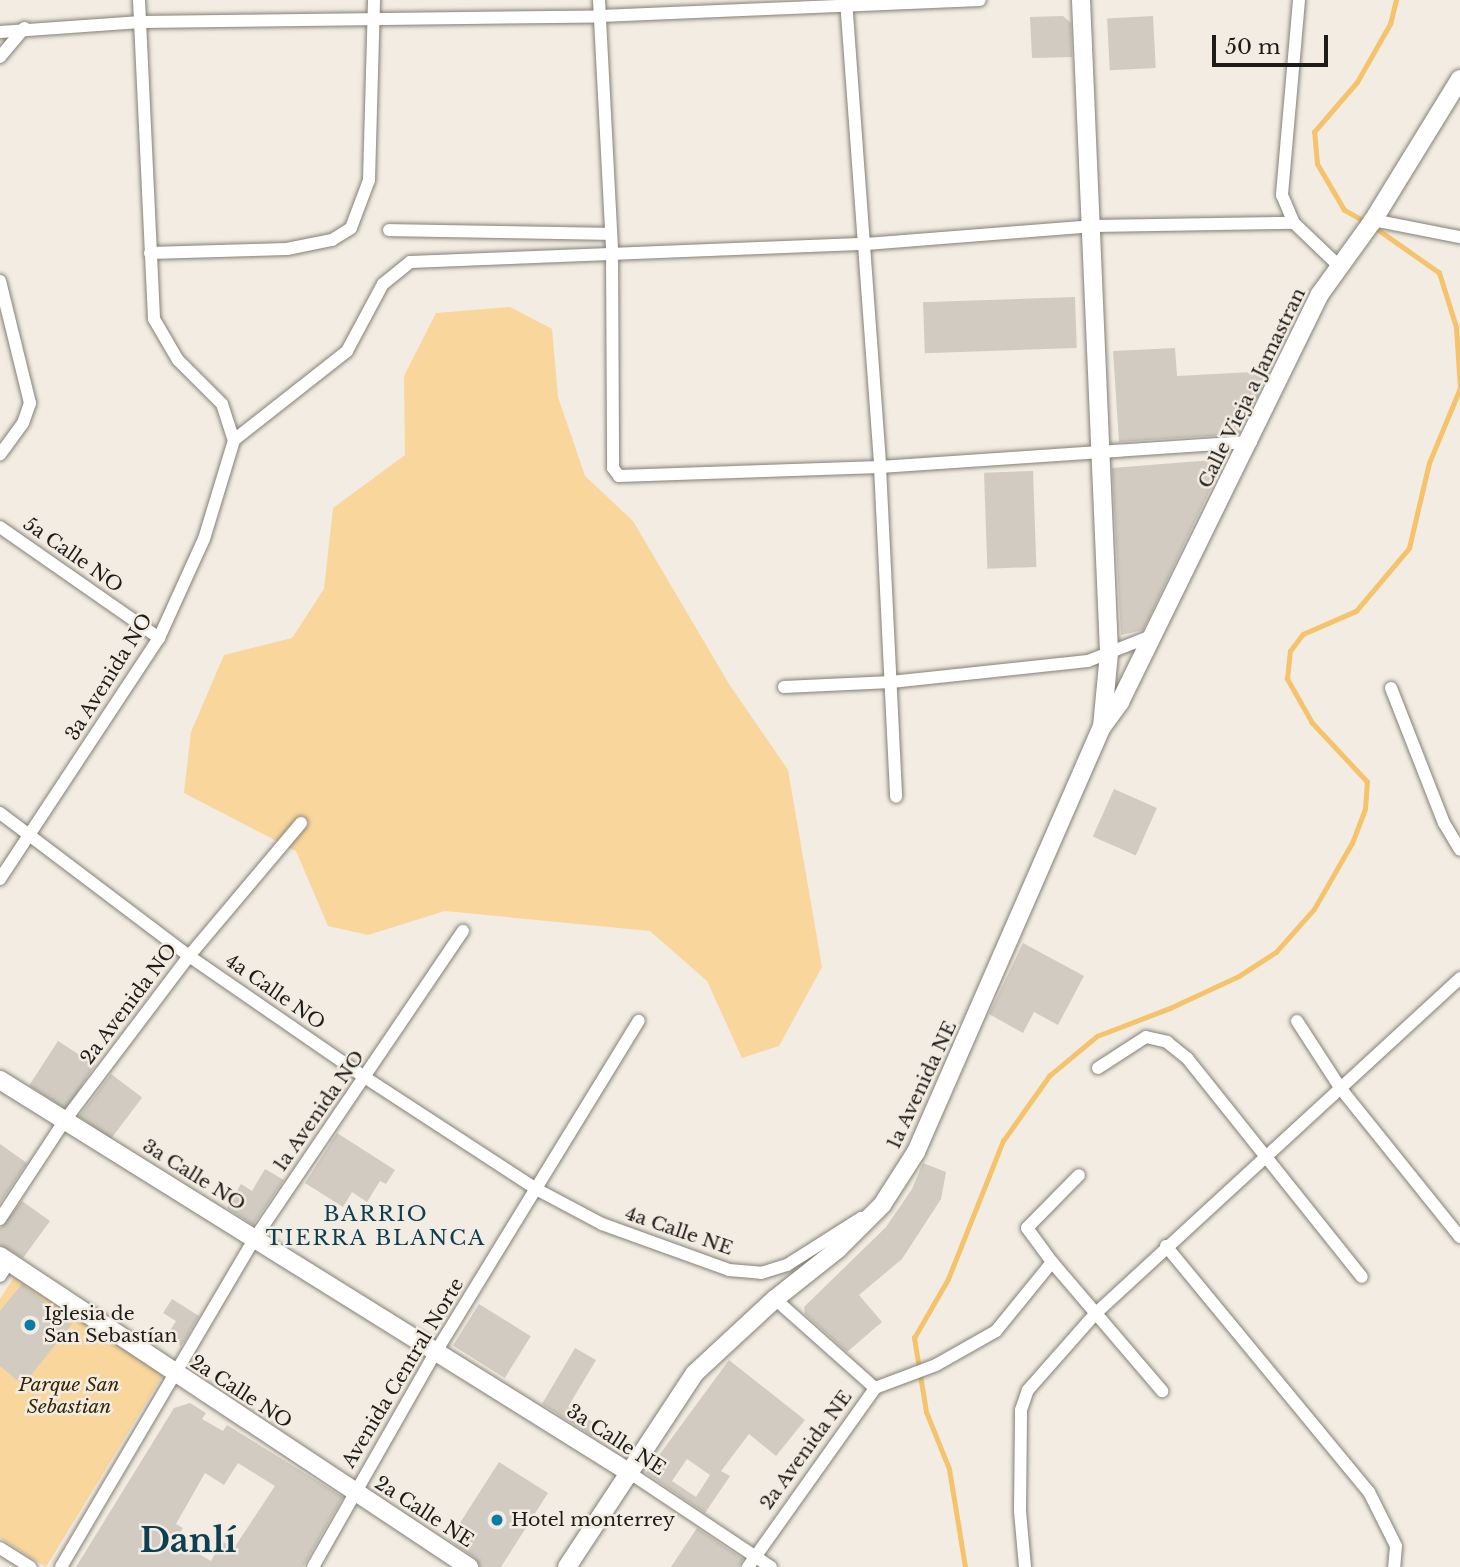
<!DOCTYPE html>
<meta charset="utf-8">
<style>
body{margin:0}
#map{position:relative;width:1460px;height:1567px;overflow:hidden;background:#f2ece2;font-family:"Libre Baskerville",serif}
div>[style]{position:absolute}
.green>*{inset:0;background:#f9d69c}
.stream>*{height:4.5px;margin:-2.25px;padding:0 2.25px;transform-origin:2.25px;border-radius:2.25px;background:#f4c36c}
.building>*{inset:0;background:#d1cbc1;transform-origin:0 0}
.roads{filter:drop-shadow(0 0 2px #858076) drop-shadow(0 0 2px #858076)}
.street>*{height:12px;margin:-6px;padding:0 6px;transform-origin:6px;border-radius:6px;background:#fff}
.secondary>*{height:18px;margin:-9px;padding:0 9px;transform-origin:9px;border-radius:9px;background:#fff}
.dots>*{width:19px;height:19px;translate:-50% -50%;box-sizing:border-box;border:4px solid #f2ece2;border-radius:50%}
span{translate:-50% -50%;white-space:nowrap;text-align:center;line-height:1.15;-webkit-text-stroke:5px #f2ece2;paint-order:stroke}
.street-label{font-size:19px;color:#1e1c19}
.poi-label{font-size:19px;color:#1e1c19}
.left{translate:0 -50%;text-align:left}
.park-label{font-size:19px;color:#392600;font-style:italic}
.neighbourhood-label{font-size:21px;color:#0e3e52;letter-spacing:2px}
.town-label{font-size:33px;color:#0e3e52;font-weight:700}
.scale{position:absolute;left:1212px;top:35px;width:116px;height:32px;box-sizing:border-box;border:4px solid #1e1c19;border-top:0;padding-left:9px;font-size:21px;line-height:24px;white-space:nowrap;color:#1e1c19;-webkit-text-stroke:5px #f2ece2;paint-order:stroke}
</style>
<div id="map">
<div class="green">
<div style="clip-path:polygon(510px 307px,552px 329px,558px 397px,585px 476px,633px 521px,729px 684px,788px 770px,822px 967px,779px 1046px,742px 1058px,707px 981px,650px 931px,445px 911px,368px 935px,328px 926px,296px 851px,184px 793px,191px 732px,224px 655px,292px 638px,324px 589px,333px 508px,405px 455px,404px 376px,436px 313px)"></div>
<div style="clip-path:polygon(14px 1277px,163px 1375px,46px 1567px,0 1538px,0 1299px)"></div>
</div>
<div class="stream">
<div style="left:1367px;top:223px;width:26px;rotate:-151deg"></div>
<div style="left:1344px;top:210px;width:53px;rotate:-120.4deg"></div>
<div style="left:1317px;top:164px;width:32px;rotate:-95deg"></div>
<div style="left:1314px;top:132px;width:66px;rotate:-49.3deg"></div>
<div style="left:1357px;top:82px;width:67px;rotate:-60.4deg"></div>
<div style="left:1390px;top:24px;width:25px;rotate:-76deg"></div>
<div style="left:965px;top:1567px;width:99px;rotate:-99.3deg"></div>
<div style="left:949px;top:1469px;width:61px;rotate:-112deg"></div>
<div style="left:926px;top:1412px;width:75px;rotate:-99.2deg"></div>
<div style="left:914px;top:1338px;width:68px;rotate:-60deg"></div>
<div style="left:948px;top:1279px;width:149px;rotate:-68.3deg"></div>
<div style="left:1003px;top:1141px;width:80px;rotate:-54.7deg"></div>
<div style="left:1049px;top:1076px;width:62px;rotate:-39.8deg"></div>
<div style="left:1097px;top:1036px;width:78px;rotate:-21deg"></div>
<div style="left:1170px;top:1008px;width:76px;rotate:-24.9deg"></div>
<div style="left:1239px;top:976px;width:44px;rotate:-33deg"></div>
<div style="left:1276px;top:952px;width:57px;rotate:-48.5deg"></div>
<div style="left:1314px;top:909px;width:76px;rotate:-60.1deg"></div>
<div style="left:1352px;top:843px;width:36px;rotate:-69deg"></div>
<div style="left:1365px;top:809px;width:27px;rotate:-86deg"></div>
<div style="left:1367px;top:782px;width:81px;rotate:-133deg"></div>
<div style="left:1312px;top:723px;width:51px;rotate:-119.6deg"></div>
<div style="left:1287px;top:679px;width:28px;rotate:-84deg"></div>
<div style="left:1290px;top:651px;width:21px;rotate:-53deg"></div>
<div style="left:1303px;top:634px;width:58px;rotate:-23.5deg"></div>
<div style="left:1356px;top:611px;width:82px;rotate:-49.9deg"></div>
<div style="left:1409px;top:548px;width:87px;rotate:-76.8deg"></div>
<div style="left:1429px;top:463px;width:81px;rotate:-67.5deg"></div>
<div style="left:1460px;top:388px;width:61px;rotate:-93.8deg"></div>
<div style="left:1456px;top:327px;width:57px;rotate:-107.5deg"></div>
<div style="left:1439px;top:273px;width:78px;rotate:-144.9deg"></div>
</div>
<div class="building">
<div style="clip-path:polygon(1063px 16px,1071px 23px,1072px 57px,1032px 58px,1030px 17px)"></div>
<div style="left:1153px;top:16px;width:52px;height:46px;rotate:87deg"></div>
<div style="left:1075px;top:297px;width:51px;height:152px;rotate:88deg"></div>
<div style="clip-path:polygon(1175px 348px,1177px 376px,1270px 371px,1239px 434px,1119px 442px,1113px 351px)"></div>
<div style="clip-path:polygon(1225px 459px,1143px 630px,1121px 635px,1112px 468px)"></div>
<div style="left:1033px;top:471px;width:96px;height:49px;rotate:88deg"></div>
<div style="left:1114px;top:789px;width:47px;height:52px;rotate:24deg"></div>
<div style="clip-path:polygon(1023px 943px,1084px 976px,1058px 1025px,1034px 1012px,1023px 1033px,989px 1014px)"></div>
<div style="left:58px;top:1041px;width:44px;height:53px;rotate:33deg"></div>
<div style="left:111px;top:1074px;width:39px;height:53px;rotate:37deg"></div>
<div style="clip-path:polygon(337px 1133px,395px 1170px,386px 1184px,380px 1181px,367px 1202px,352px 1192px,343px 1207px,305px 1183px)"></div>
<div style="clip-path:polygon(0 1144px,27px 1163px,0 1203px)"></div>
<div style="clip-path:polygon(923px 1163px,946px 1172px,941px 1199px,902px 1259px,859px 1295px,882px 1322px,847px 1352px,805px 1314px,804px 1307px,886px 1227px,912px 1189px)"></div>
<div style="clip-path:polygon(265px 1169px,284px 1180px,253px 1225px,227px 1208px,241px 1184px,252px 1191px)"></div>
<div style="clip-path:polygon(22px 1201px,50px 1221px,23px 1258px,0 1245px,0 1228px)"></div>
<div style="clip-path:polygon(22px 1284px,72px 1324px,23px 1385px,0 1366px,0 1311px)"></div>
<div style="clip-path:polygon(172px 1299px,199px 1316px,181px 1346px,166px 1337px,176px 1321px,163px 1313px)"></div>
<div style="left:479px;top:1304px;width:61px;height:49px;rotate:32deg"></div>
<div style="clip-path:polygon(575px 1348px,596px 1360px,568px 1407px,598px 1425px,592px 1436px,542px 1404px)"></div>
<div style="clip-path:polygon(evenodd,729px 1360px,805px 1420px,776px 1456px,749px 1434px,721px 1471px,730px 1476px,705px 1513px,646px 1473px,729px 1360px,687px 1459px,710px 1475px,696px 1497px,672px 1481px,687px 1459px)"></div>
<div style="clip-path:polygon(evenodd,190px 1403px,206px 1413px,202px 1419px,223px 1431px,227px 1425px,343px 1497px,303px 1567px,76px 1567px,174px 1408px,190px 1403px,238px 1463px,275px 1486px,234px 1548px,222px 1541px,211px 1561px,176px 1540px,183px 1528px,176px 1524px,205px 1473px,224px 1485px,238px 1463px)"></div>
<div style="clip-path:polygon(499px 1462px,548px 1493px,501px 1567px,480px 1567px,475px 1558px,449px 1540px)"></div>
<div style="clip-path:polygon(697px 1528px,743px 1559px,739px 1567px,671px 1567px)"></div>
</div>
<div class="roads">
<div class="street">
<div style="left:139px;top:0;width:319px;rotate:87.3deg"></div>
<div style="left:154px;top:319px;width:48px;rotate:59.7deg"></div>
<div style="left:178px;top:360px;width:62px;rotate:45deg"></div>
<div style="left:222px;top:404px;width:38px;rotate:72deg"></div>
<div style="left:599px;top:0;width:251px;rotate:87deg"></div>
<div style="left:612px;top:251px;width:217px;rotate:89.7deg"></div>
<div style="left:613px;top:468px;width:10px;rotate:53deg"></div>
<div style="left:619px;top:476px;width:261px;rotate:-2deg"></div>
<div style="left:880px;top:467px;width:372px;rotate:-3.9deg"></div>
<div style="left:846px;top:0;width:468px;rotate:85.8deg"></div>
<div style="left:880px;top:467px;width:330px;rotate:87.2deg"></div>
<div style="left:1299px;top:0;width:196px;rotate:95deg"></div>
<div style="left:1282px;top:195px;width:30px;rotate:67deg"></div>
<div style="left:1294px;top:223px;width:62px;rotate:43.7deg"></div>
<div style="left:0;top:32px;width:141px;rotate:-4.1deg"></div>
<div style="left:141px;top:22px;width:459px;rotate:-0.7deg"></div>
<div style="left:600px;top:16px;width:380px;rotate:-2.4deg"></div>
<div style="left:0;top:57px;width:38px;rotate:-50deg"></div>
<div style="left:1373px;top:220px;width:89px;rotate:11.1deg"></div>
<div style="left:389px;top:230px;width:222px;rotate:1deg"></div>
<div style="left:150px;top:253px;width:137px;rotate:-1.7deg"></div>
<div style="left:287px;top:249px;width:46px;rotate:-11.3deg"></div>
<div style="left:332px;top:240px;width:22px;rotate:-32deg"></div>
<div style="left:351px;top:228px;width:51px;rotate:-69.4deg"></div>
<div style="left:369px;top:180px;width:180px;rotate:-88.4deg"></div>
<div style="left:0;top:281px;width:126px;rotate:76.2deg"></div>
<div style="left:30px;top:403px;width:21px;rotate:109deg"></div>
<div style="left:23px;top:423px;width:39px;rotate:126deg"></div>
<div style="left:234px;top:440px;width:144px;rotate:-38.2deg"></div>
<div style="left:347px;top:351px;width:76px;rotate:-61.8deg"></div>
<div style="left:383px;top:284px;width:35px;rotate:-39deg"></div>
<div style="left:410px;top:262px;width:456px;rotate:-2.3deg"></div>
<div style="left:866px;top:244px;width:229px;rotate:-4.5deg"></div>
<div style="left:1094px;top:226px;width:200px;rotate:-0.9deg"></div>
<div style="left:0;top:527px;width:194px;rotate:34.9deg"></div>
<div style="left:784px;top:687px;width:107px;rotate:-2.7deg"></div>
<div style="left:891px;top:682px;width:198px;rotate:-6.1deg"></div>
<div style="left:1088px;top:661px;width:68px;rotate:-21.6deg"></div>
<div style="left:1391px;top:688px;width:145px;rotate:68.6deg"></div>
<div style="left:1444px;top:823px;width:31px;rotate:59deg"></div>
<div style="left:0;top:813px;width:237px;rotate:37.1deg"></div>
<div style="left:189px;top:956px;width:215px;rotate:34.6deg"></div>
<div style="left:366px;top:1078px;width:205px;rotate:33.1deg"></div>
<div style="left:538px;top:1190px;width:72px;rotate:28deg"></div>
<div style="left:602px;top:1224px;width:135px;rotate:19.9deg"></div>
<div style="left:729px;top:1270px;width:32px;rotate:5deg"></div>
<div style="left:761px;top:1273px;width:27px;rotate:-17deg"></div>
<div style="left:787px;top:1265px;width:88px;rotate:-32.4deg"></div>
<div style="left:0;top:879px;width:289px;rotate:-56.6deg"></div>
<div style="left:159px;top:638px;width:109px;rotate:-65.6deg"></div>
<div style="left:204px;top:539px;width:103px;rotate:-73.1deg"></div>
<div style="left:1297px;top:1021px;width:81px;rotate:57.1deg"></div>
<div style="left:1341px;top:1089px;width:190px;rotate:51.2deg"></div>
<div style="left:1098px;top:1068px;width:57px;rotate:-32.9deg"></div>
<div style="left:1146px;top:1037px;width:22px;rotate:13deg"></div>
<div style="left:1167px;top:1042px;width:26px;rotate:39deg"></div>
<div style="left:1187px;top:1058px;width:280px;rotate:51.4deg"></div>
<div style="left:0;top:1219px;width:118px;rotate:-56.7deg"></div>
<div style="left:65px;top:1120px;width:206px;rotate:-52.9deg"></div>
<div style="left:189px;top:956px;width:174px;rotate:-49.9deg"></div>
<div style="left:1166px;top:1246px;width:319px;rotate:50.5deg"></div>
<div style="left:1369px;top:1492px;width:60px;rotate:63.4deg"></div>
<div style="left:1396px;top:1546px;width:21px;rotate:95deg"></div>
<div style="left:1052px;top:1262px;width:42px;rotate:-126.3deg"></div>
<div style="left:1027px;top:1228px;width:74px;rotate:-45.5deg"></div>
<div style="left:0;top:1276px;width:17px;rotate:-57deg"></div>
<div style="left:775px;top:1299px;width:134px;rotate:41.7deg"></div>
<div style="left:627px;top:1471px;width:173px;rotate:33.7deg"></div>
<div style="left:0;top:1548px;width:36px;rotate:32deg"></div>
<div style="left:61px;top:1567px;width:382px;rotate:-59.5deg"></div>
<div style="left:255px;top:1238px;width:371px;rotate:-55.9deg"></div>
<div style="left:313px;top:1567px;width:250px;rotate:-60.3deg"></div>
<div style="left:437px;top:1350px;width:386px;rotate:-58.5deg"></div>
<div style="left:748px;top:1567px;width:219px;rotate:-54.6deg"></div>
<div style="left:875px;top:1388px;width:65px;rotate:-20.7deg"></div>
<div style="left:936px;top:1365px;width:69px;rotate:-29.5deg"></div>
<div style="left:996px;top:1331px;width:89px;rotate:-50.9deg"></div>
<div style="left:1052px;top:1262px;width:170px;rotate:49.5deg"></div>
<div style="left:1025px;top:1567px;width:56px;rotate:-95.1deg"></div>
<div style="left:1020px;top:1511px;width:101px;rotate:-89.4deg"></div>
<div style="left:1021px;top:1410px;width:21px;rotate:-71deg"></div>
<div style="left:1028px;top:1390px;width:103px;rotate:-48.6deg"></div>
<div style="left:1096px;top:1313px;width:495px;rotate:-42.6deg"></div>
</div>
<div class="secondary">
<div style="left:1081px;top:0;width:654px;rotate:87.54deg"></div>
<div style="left:1109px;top:653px;width:74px;rotate:95.4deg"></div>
<div style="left:0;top:1080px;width:739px;rotate:31.95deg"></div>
<div style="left:0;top:1256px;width:563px;rotate:33.55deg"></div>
<div style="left:567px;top:1567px;width:232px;rotate:-56.6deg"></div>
<div style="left:695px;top:1373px;width:109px;rotate:-42.8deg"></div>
<div style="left:775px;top:1299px;width:80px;rotate:-38.4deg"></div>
<div style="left:838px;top:1249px;width:62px;rotate:-45deg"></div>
<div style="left:882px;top:1205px;width:63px;rotate:-57.3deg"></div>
<div style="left:916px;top:1152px;width:464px;rotate:-66.4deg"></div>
<div style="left:1102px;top:727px;width:31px;rotate:-54deg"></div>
<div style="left:1120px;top:702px;width:454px;rotate:-63.9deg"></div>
<div style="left:1320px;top:294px;width:89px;rotate:-54.2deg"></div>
<div style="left:1372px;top:222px;width:168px;rotate:-58.4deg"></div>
</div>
</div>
<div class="dots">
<div style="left:30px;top:1325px;background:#077ca4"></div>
<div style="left:497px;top:1520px;background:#077ca4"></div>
</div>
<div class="street-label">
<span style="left:1252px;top:388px;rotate:-64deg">Calle Vieja a Jamastran</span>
<span style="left:73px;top:555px;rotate:35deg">5a Calle NO</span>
<span style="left:109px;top:677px;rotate:-58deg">3a Avenida NO</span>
<span style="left:275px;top:992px;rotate:35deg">4a Calle NO</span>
<span style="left:129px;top:1004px;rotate:-53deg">2a Avenida NO</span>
<span style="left:922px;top:1085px;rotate:-65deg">1a Avenida NE</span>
<span style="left:319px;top:1111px;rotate:-55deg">1a Avenida NO</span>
<span style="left:194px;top:1175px;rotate:32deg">3a Calle NO</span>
<span style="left:679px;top:1231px;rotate:19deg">4a Calle NE</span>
<span style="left:403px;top:1373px;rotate:-59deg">Avenida Central Norte</span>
<span style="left:241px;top:1392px;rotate:33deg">2a Calle NO</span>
<span style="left:616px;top:1440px;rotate:33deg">3a Calle NE</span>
<span style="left:806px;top:1450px;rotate:-54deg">2a Avenida NE</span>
<span style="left:424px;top:1512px;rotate:33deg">2a Calle NE</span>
</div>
<div class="poi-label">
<span class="left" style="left:44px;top:1325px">Iglesia de<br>San Sebastían</span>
<span class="left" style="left:511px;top:1520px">Hotel monterrey</span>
</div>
<div class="park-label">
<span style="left:69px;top:1396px">Parque San<br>Sebastian</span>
</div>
<div class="neighbourhood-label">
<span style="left:376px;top:1226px">BARRIO<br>TIERRA BLANCA</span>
</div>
<div class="town-label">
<span style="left:188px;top:1541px">Danlí</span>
</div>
<div class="scale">50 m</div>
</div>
